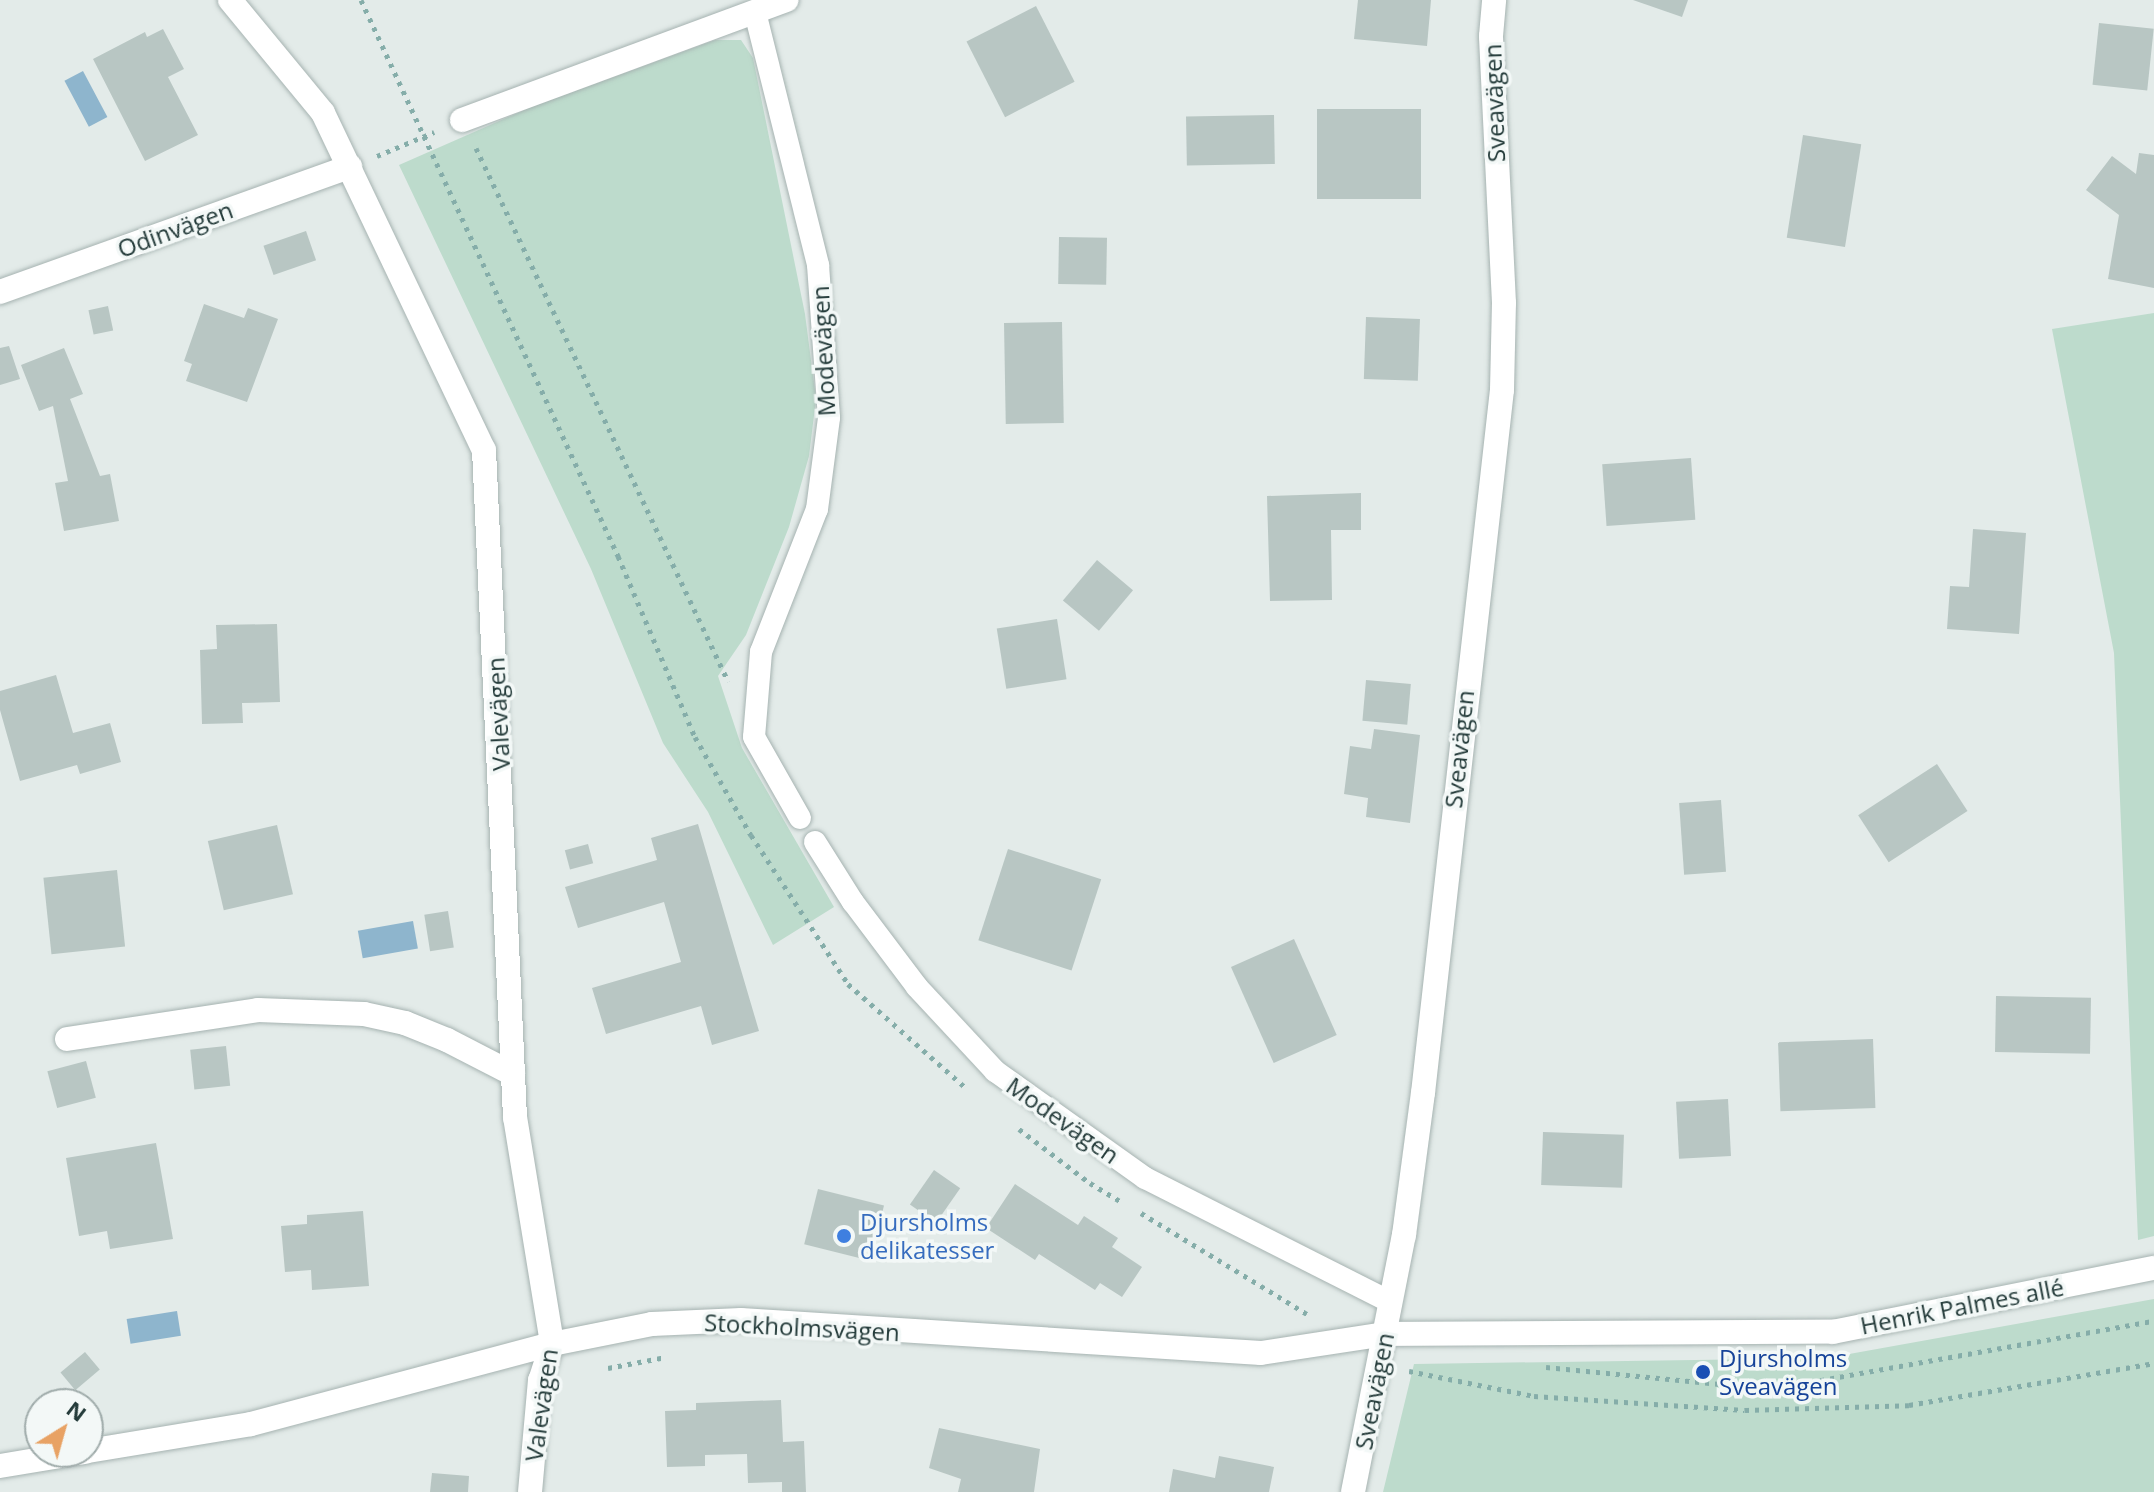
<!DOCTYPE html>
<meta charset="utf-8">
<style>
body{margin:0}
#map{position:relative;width:2154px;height:1492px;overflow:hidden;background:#e3ebe9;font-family:"Open Sans",sans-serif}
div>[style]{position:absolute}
.green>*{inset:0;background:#bddbcc}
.water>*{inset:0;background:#8eb5cd;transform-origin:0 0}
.building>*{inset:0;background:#b8c6c3;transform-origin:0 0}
.path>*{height:5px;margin-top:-2.5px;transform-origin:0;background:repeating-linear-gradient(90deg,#85ada9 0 4px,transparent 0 10px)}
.roads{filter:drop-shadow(0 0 2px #a6b3b1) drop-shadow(0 0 2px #a6b3b1)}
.lane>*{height:22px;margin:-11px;padding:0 11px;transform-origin:11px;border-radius:11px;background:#fff}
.street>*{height:24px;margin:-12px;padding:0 12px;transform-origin:12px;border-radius:12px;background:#fff}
.secondary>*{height:24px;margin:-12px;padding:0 12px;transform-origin:12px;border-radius:12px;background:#fff}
.dots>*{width:22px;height:22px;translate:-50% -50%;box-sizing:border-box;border:4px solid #f3f8f7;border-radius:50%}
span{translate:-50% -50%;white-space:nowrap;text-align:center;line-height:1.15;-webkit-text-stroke:7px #f3f8f7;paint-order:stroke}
.street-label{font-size:24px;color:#243b3a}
.shop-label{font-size:24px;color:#366cbe}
.left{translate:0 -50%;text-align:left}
.transit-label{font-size:24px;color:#164399}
.north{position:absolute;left:24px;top:1388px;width:80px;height:80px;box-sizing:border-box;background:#f3f8f7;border:2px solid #a0acab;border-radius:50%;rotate:37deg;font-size:22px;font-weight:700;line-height:32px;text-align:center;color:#243b3a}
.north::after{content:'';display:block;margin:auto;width:28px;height:36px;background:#e8a264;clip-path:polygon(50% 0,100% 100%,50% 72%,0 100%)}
</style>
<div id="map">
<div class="green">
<div style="clip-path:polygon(715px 40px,741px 40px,753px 58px,805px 314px,816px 399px,809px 456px,789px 527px,746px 635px,718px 676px,742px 748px,834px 907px,773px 945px,708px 812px,663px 743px,591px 569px,399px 165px,529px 108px)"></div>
<div style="clip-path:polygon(2154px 313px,2154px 1236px,2138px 1240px,2114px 653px,2052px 329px)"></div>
<div style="clip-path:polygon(2154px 1299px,2154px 1492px,1383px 1492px,1414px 1364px,1827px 1358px)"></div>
</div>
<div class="water">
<div style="left:83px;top:71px;width:52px;height:21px;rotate:62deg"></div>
<div style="left:413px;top:921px;width:28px;height:56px;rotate:80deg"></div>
<div style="left:177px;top:1311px;width:25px;height:51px;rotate:81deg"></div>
</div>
<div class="building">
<div style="clip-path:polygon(1358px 0,1431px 0,1427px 46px,1354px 39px)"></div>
<div style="clip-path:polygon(1633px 0,1688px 0,1682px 17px)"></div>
<div style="left:1036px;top:6px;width:85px;height:78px;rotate:63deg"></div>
<div style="left:2099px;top:23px;width:55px;height:62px;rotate:6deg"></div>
<div style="clip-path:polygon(163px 29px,184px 69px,168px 77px,198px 135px,145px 161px,93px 59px,145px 32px,147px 37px)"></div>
<div style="left:1317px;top:109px;width:104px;height:90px"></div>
<div style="left:1274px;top:115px;width:49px;height:88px;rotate:89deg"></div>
<div style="left:1803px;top:135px;width:59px;height:104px;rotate:9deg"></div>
<div style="clip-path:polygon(2139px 153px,2154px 155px,2154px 288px,2108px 279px,2119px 215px,2086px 190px,2112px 156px,2136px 174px)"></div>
<div style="left:306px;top:231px;width:31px;height:45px;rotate:71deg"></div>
<div style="left:1059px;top:237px;width:48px;height:47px;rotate:1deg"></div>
<div style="clip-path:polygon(204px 304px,244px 318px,248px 308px,278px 319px,247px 402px,186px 381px,192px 364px,184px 361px)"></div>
<div style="left:108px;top:306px;width:25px;height:20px;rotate:78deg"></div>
<div style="left:1366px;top:317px;width:54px;height:62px;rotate:2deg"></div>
<div style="left:1062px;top:322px;width:101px;height:58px;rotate:89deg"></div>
<div style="clip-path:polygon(9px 346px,20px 379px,0 385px,0 348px)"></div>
<div style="clip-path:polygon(64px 348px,83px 394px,70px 399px,100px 476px,110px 474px,119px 521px,64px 531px,55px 483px,68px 481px,53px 406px,39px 411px,21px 365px)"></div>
<div style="left:1691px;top:458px;width:62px;height:89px;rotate:86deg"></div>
<div style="clip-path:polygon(1361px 493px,1361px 530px,1331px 530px,1332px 600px,1270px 601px,1267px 496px)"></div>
<div style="clip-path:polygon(1973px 529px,2026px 533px,2019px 634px,1947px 629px,1950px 586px,1969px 587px)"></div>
<div style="left:1097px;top:560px;width:47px;height:53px;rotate:40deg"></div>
<div style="left:1057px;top:619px;width:61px;height:61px;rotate:81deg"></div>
<div style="clip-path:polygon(277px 624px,280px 702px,242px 703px,243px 723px,202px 724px,200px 650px,217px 649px,216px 625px)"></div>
<div style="clip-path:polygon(56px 675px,73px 733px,110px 723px,121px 762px,80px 774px,77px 765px,20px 781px,0 710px,0 691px)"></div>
<div style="left:1366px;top:680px;width:45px;height:41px;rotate:5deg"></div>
<div style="clip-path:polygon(1374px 729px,1420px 735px,1410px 823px,1366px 817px,1368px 798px,1344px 794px,1350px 746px,1371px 749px)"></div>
<div style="left:1937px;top:764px;width:56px;height:94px;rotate:57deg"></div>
<div style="left:1721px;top:800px;width:72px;height:42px;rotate:86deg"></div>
<div style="clip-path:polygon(698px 824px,759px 1031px,712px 1045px,701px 1006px,606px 1034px,592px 988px,681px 962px,664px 902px,578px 928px,565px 887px,657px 860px,651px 838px)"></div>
<div style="left:277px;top:825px;width:71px;height:71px;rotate:77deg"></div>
<div style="left:588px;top:844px;width:20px;height:24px;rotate:75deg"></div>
<div style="left:1008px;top:849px;width:98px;height:96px;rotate:18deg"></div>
<div style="left:117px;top:870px;width:77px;height:74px;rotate:84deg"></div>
<div style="left:448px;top:911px;width:37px;height:24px;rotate:81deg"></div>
<div style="left:1294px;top:939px;width:105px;height:69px;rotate:66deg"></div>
<div style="left:1996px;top:996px;width:95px;height:56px;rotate:1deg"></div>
<div style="left:1873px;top:1039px;width:69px;height:95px;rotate:88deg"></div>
<div style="left:226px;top:1046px;width:40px;height:36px;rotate:84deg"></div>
<div style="left:86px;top:1061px;width:38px;height:40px;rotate:75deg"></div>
<div style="left:1728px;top:1099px;width:57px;height:52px;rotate:87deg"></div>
<div style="left:1543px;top:1132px;width:81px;height:53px;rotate:2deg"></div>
<div style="clip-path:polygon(156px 1143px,173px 1239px,110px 1249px,107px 1231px,79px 1236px,66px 1158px)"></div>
<div style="left:934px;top:1170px;width:32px;height:42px;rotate:35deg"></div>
<div style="clip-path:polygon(1015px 1184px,1078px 1225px,1084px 1216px,1118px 1238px,1112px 1247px,1142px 1267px,1122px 1297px,1100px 1283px,1095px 1290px,1039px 1254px,1035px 1260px,986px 1228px)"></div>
<div style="left:818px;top:1189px;width:68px;height:57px;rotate:14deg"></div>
<div style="clip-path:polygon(363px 1211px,369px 1286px,312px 1290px,311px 1270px,285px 1272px,281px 1226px,307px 1224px,307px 1215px)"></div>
<div style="left:85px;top:1352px;width:23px;height:32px;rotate:50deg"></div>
<div style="clip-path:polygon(781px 1400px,783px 1442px,804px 1441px,806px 1492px,782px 1492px,782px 1482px,748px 1483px,747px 1454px,705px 1455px,705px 1466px,667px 1467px,665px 1411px,696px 1410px,696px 1403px)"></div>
<div style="clip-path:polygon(939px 1428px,1040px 1449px,1034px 1492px,958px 1492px,961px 1479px,929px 1468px)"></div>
<div style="clip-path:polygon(1219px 1456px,1274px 1467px,1269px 1492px,1169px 1492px,1173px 1469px,1215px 1478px)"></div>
<div style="clip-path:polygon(432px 1473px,469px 1476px,468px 1492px,430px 1492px)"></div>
</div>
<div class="path">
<div style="left:361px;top:0;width:613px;rotate:65.19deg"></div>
<div style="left:618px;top:556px;width:197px;rotate:67deg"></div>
<div style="left:695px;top:737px;width:113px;rotate:60.3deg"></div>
<div style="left:751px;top:835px;width:178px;rotate:56.9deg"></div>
<div style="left:848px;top:984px;width:159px;rotate:41.4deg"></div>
<div style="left:476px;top:148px;width:590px;rotate:64.7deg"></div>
<div style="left:377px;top:156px;width:62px;rotate:-22.8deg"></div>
<div style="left:1019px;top:1129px;width:89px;rotate:37.3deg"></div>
<div style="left:1090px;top:1183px;width:37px;rotate:31deg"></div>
<div style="left:1141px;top:1213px;width:194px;rotate:31.3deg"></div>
<div style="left:1546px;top:1367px;width:226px;rotate:5.6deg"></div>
<div style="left:1771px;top:1389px;width:389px;rotate:-10.1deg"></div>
<div style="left:608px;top:1368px;width:59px;rotate:-10.7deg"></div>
<div style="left:1409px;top:1371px;width:127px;rotate:11.3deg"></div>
<div style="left:1534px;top:1396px;width:211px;rotate:3.8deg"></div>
<div style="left:1745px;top:1410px;width:164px;rotate:-1.7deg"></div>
<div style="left:1909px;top:1405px;width:249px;rotate:-9.7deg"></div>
</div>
<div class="roads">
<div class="lane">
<div style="left:755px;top:12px;width:261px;rotate:76deg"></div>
<div style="left:818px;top:265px;width:153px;rotate:85.9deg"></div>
<div style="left:829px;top:418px;width:92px;rotate:97.5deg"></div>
<div style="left:817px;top:509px;width:154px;rotate:111.4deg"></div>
<div style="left:761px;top:652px;width:85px;rotate:94.7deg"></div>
<div style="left:754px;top:737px;width:93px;rotate:60.4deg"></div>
<div style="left:815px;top:842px;width:71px;rotate:57.7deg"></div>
<div style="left:853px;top:902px;width:106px;rotate:53deg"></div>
<div style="left:917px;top:987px;width:115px;rotate:47.1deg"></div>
<div style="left:995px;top:1071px;width:184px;rotate:35.5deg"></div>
<div style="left:1145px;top:1178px;width:275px;rotate:26.8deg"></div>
</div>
<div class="street">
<div style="left:230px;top:0;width:146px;rotate:50.5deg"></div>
<div style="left:323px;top:113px;width:373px;rotate:64.5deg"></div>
<div style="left:484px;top:450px;width:668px;rotate:87.34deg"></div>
<div style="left:515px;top:1117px;width:230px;rotate:80.7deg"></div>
<div style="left:552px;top:1344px;width:38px;rotate:108deg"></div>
<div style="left:540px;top:1380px;width:112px;rotate:95.1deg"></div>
<div style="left:462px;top:120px;width:346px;rotate:-20.3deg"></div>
<div style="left:0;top:292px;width:372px;rotate:-19.7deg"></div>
<div style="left:67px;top:1039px;width:193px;rotate:-8.6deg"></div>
<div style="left:258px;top:1010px;width:106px;rotate:2.2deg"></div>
<div style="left:364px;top:1014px;width:42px;rotate:12.4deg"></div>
<div style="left:405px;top:1023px;width:45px;rotate:22deg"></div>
<div style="left:447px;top:1040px;width:74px;rotate:27.3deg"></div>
<div style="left:1353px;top:1492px;width:262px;rotate:-78.8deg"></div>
<div style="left:1404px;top:1235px;width:143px;rotate:-82.4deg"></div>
<div style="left:1423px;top:1093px;width:707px;rotate:-83.59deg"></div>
<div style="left:1502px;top:390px;width:87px;rotate:-88.7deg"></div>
<div style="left:1504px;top:303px;width:267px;rotate:-92.8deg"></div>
<div style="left:1491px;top:36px;width:36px;rotate:-85deg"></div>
</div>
<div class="secondary">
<div style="left:88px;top:1451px;width:165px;rotate:-9.4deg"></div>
<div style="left:251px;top:1424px;width:311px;rotate:-14.9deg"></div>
<div style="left:552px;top:1344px;width:102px;rotate:-11.3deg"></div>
<div style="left:652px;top:1324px;width:89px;rotate:-2.6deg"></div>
<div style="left:741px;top:1320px;width:521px;rotate:3.63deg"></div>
<div style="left:1261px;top:1353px;width:125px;rotate:-8.7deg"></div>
<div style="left:1385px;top:1334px;width:448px;rotate:-0.3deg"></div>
<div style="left:1833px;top:1332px;width:327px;rotate:-11.3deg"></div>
<div style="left:0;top:1466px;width:86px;rotate:-9.4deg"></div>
</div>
</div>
<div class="dots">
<div style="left:844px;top:1236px;background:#3f7fe0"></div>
<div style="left:1703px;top:1372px;background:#1a4fb4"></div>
</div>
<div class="street-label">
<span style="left:1494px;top:103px;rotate:-92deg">Sveavägen</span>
<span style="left:175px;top:229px;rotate:-20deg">Odinvägen</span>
<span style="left:823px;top:351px;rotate:-93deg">Modevägen</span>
<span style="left:498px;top:714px;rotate:-93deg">Valevägen</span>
<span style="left:1459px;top:749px;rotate:-84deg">Sveavägen</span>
<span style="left:1063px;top:1120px;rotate:35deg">Modevägen</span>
<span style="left:1962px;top:1306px;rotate:-11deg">Henrik Palmes allé</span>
<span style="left:802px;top:1327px;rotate:3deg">Stockholmsvägen</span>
<span style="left:1374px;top:1391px;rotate:-79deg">Sveavägen</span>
<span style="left:541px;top:1405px;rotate:-82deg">Valevägen</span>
</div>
<div class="shop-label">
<span class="left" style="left:860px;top:1236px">Djursholms<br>delikatesser</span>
</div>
<div class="transit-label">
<span class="left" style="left:1719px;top:1372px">Djursholms<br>Sveavägen</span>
</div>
<div class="north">N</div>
</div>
